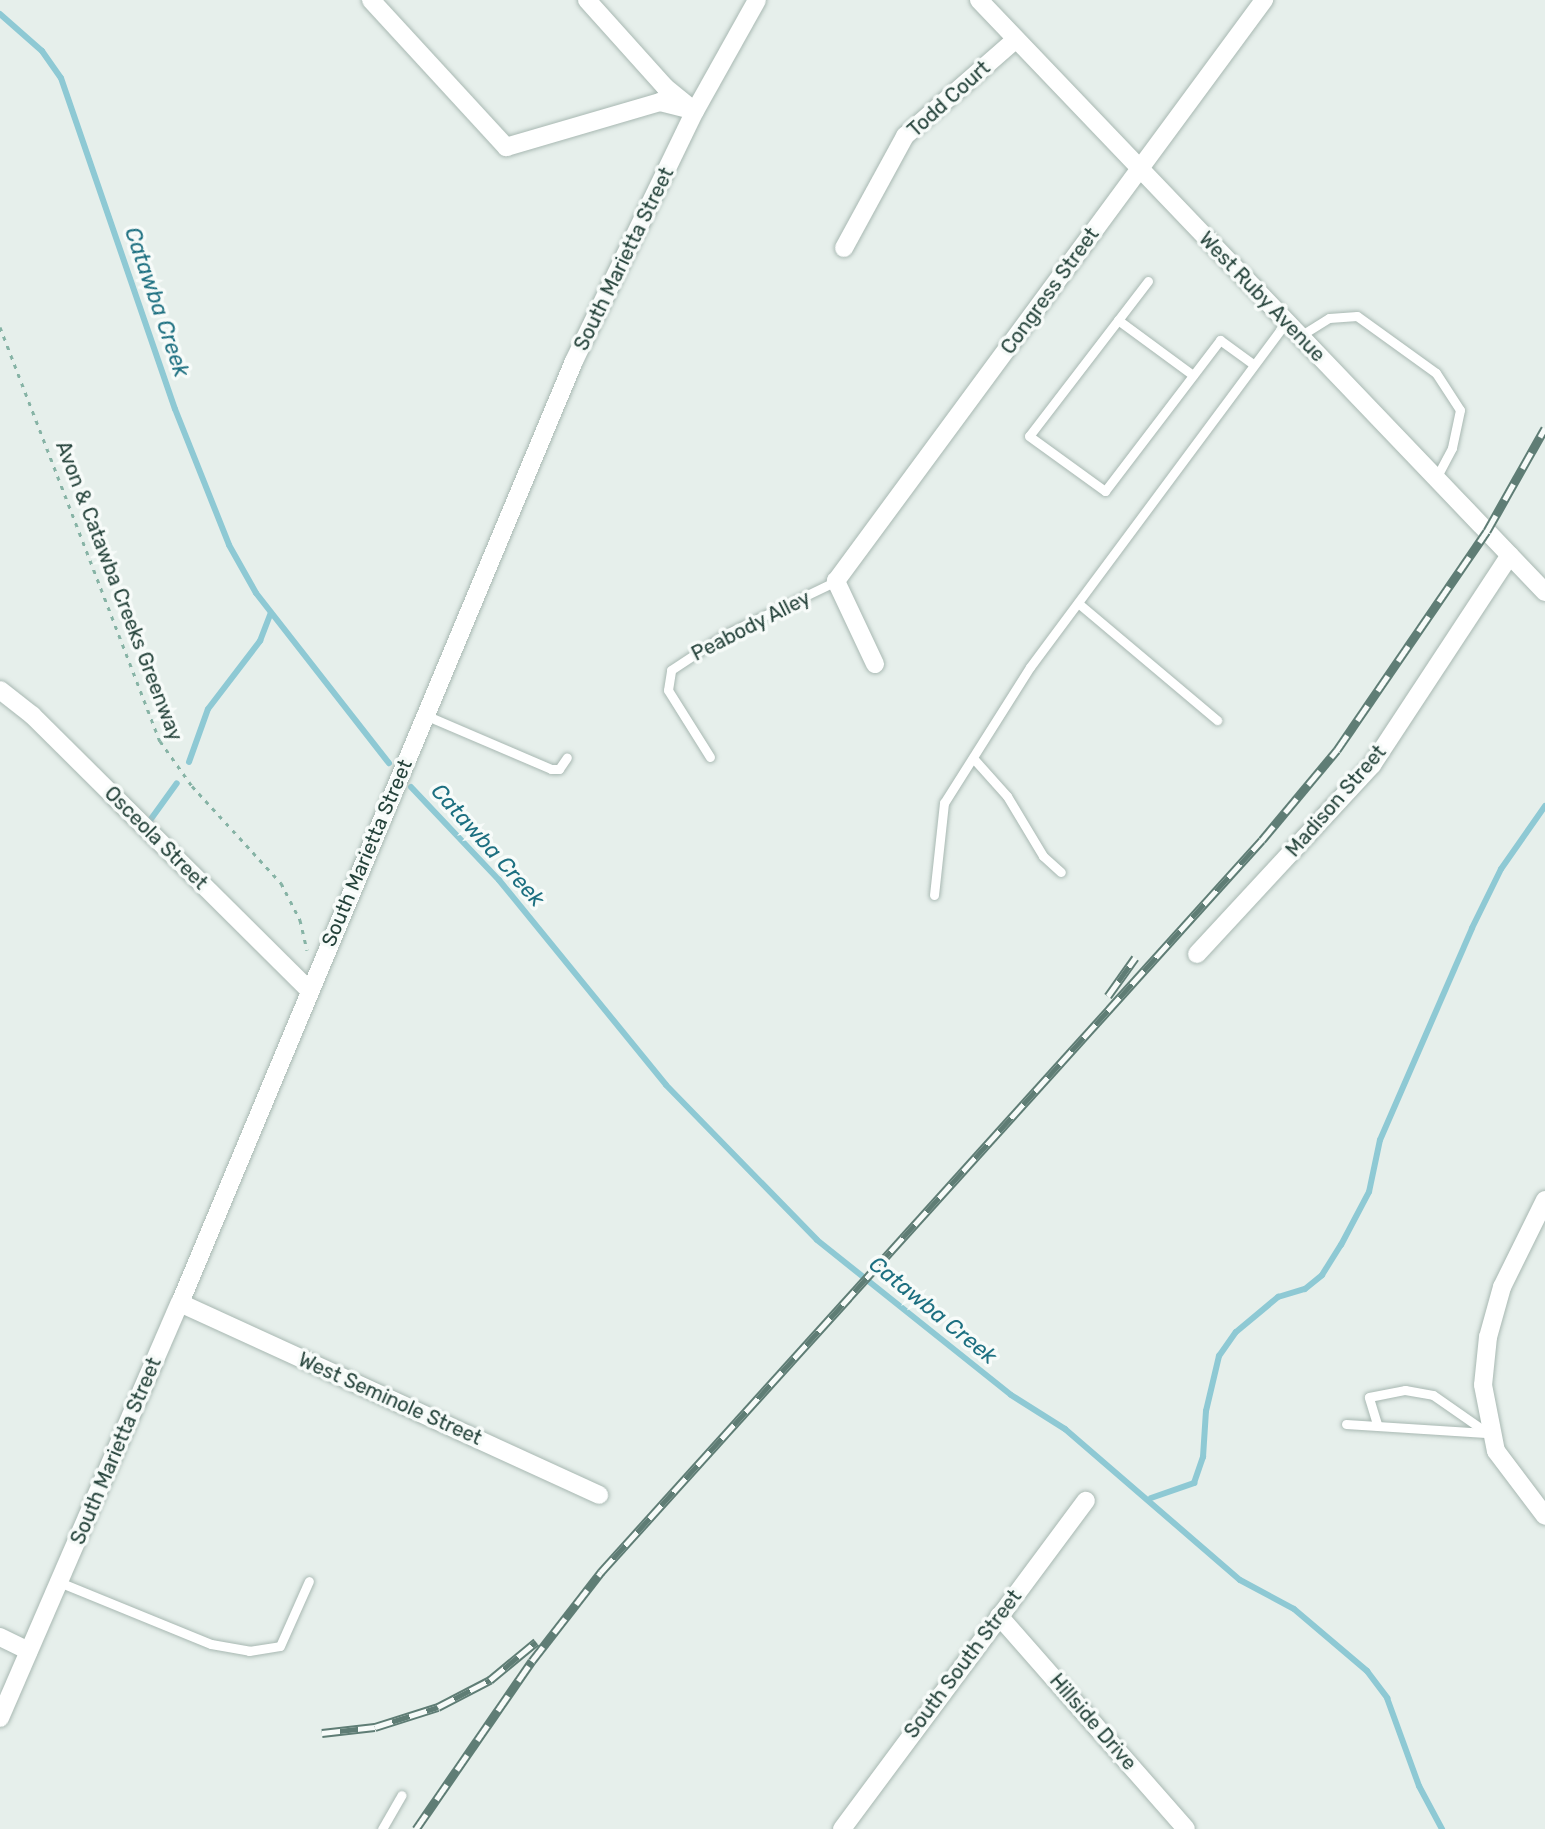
<!DOCTYPE html>
<style>
body{margin:0}
#map{position:relative;width:1545px;height:1829px;overflow:hidden;background:#e6efeb;font-family:Rubik,sans-serif}
div>[style]{position:absolute}
.stream>*{height:6px;margin:-3px;padding:0 3px;transform-origin:3px;border-radius:3px;background:#8ec9d4}
.path>*{height:3px;margin-top:-1.5px;transform-origin:0;background:repeating-linear-gradient(90deg,#86b3a5 0 4px,transparent 0 10px)}
.roads{filter:drop-shadow(0 0 2px #a8b8b2) drop-shadow(0 0 2px #a8b8b2)}
.lane>*{height:9px;margin:-4.5px;padding:0 4.5px;transform-origin:4.5px;border-radius:4.5px;background:#fff}
.street>*{height:18px;margin:-9px;padding:0 9px;transform-origin:9px;border-radius:9px;background:#fff}
.rail>*{height:9px;margin-top:-4.5px;transform-origin:0;background:repeating-linear-gradient(90deg,#f7fbf9 0 18px,#5f7d75 0 36px);box-sizing:border-box;border-block:2px solid #5f7d75}
span{translate:-50% -50%;white-space:nowrap;text-align:center;line-height:1.15;-webkit-text-stroke:7px #f7fbf9;paint-order:stroke}
.street-label{font-size:20px;color:#24423a}
.water-label{font-size:22px;color:#1c6f80;font-style:italic}
</style>
<div id="map">
<div class="stream">
<div style="left:0;top:14px;width:56px;rotate:41.4deg"></div>
<div style="left:42px;top:51px;width:33px;rotate:55deg"></div>
<div style="left:61px;top:78px;width:350px;rotate:71deg"></div>
<div style="left:175px;top:409px;width:146px;rotate:68.3deg"></div>
<div style="left:229px;top:545px;width:55px;rotate:60.6deg"></div>
<div style="left:256px;top:593px;width:216px;rotate:52deg"></div>
<div style="left:189px;top:762px;width:56px;rotate:-70.3deg"></div>
<div style="left:208px;top:709px;width:86px;rotate:-52.6deg"></div>
<div style="left:260px;top:641px;width:30px;rotate:-69deg"></div>
<div style="left:411px;top:787px;width:128px;rotate:46.6deg"></div>
<div style="left:499px;top:880px;width:264px;rotate:50.8deg"></div>
<div style="left:666px;top:1085px;width:216px;rotate:45.7deg"></div>
<div style="left:817px;top:1240px;width:248px;rotate:38.6deg"></div>
<div style="left:1011px;top:1395px;width:64px;rotate:32.2deg"></div>
<div style="left:1065px;top:1429px;width:231px;rotate:40.8deg"></div>
<div style="left:1240px;top:1580px;width:61px;rotate:28.2deg"></div>
<div style="left:1294px;top:1609px;width:96px;rotate:40.3deg"></div>
<div style="left:1367px;top:1671px;width:34px;rotate:53deg"></div>
<div style="left:1387px;top:1698px;width:94px;rotate:70deg"></div>
<div style="left:1419px;top:1786px;width:49px;rotate:61.9deg"></div>
<div style="left:151px;top:819px;width:44px;rotate:-54.2deg"></div>
<div style="left:1151px;top:1498px;width:46px;rotate:-19.2deg"></div>
<div style="left:1194px;top:1483px;width:28px;rotate:-71deg"></div>
<div style="left:1203px;top:1457px;width:46px;rotate:-86.3deg"></div>
<div style="left:1206px;top:1411px;width:57px;rotate:-76.7deg"></div>
<div style="left:1219px;top:1356px;width:29px;rotate:-55deg"></div>
<div style="left:1236px;top:1332px;width:55px;rotate:-39.8deg"></div>
<div style="left:1278px;top:1297px;width:28px;rotate:-17deg"></div>
<div style="left:1305px;top:1289px;width:22px;rotate:-39deg"></div>
<div style="left:1322px;top:1275px;width:36px;rotate:-58deg"></div>
<div style="left:1341px;top:1245px;width:60px;rotate:-62.2deg"></div>
<div style="left:1369px;top:1192px;width:53px;rotate:-78.1deg"></div>
<div style="left:1380px;top:1140px;width:231px;rotate:-66.5deg"></div>
<div style="left:1472px;top:928px;width:66px;rotate:-63.8deg"></div>
<div style="left:1501px;top:869px;width:77px;rotate:-55.1deg"></div>
</div>
<div class="path">
<div style="left:0;top:327px;width:444px;rotate:68.9deg"></div>
<div style="left:160px;top:741px;width:55px;rotate:54.6deg"></div>
<div style="left:192px;top:786px;width:132px;rotate:47.5deg"></div>
<div style="left:281px;top:883px;width:42px;rotate:62.8deg"></div>
<div style="left:300px;top:920px;width:31px;rotate:77deg"></div>
</div>
<div class="roads">
<div class="lane">
<div style="left:1148px;top:281px;width:195px;rotate:127.5deg"></div>
<div style="left:1029px;top:436px;width:94px;rotate:35.9deg"></div>
<div style="left:1105px;top:491px;width:190px;rotate:-52.7deg"></div>
<div style="left:1220px;top:340px;width:41px;rotate:36deg"></div>
<div style="left:1118px;top:320px;width:93px;rotate:36.3deg"></div>
<div style="left:1300px;top:336px;width:34px;rotate:-32deg"></div>
<div style="left:1329px;top:318px;width:28px;rotate:-4deg"></div>
<div style="left:1357px;top:316px;width:97px;rotate:35.8deg"></div>
<div style="left:1436px;top:373px;width:44px;rotate:57deg"></div>
<div style="left:1460px;top:410px;width:39px;rotate:102deg"></div>
<div style="left:1452px;top:448px;width:34px;rotate:118deg"></div>
<div style="left:1078px;top:603px;width:182px;rotate:40.1deg"></div>
<div style="left:425px;top:715px;width:137px;rotate:23.2deg"></div>
<div style="left:551px;top:769px;width:8px"></div>
<div style="left:559px;top:769px;width:14px;rotate:-56deg"></div>
<div style="left:710px;top:757px;width:79px;rotate:-122.1deg"></div>
<div style="left:668px;top:690px;width:20px;rotate:-81deg"></div>
<div style="left:671px;top:670px;width:64px;rotate:-33.4deg"></div>
<div style="left:724px;top:635px;width:124px;rotate:-25.7deg"></div>
<div style="left:973px;top:758px;width:51px;rotate:48.2deg"></div>
<div style="left:1007px;top:796px;width:70px;rotate:59deg"></div>
<div style="left:1043px;top:856px;width:24px;rotate:42deg"></div>
<div style="left:934px;top:895px;width:93px;rotate:-83.8deg"></div>
<div style="left:944px;top:803px;width:161px;rotate:-57.7deg"></div>
<div style="left:1030px;top:667px;width:430px;rotate:-53.4deg"></div>
<div style="left:1346px;top:1424px;width:140px;rotate:3.7deg"></div>
<div style="left:1377px;top:1424px;width:28px;rotate:-107deg"></div>
<div style="left:1369px;top:1397px;width:37px;rotate:-11deg"></div>
<div style="left:1405px;top:1390px;width:28px;rotate:10deg"></div>
<div style="left:1433px;top:1395px;width:68px;rotate:34.9deg"></div>
<div style="left:59px;top:1582px;width:164px;rotate:22.2deg"></div>
<div style="left:211px;top:1644px;width:39px;rotate:10deg"></div>
<div style="left:249px;top:1651px;width:31px;rotate:-9deg"></div>
<div style="left:280px;top:1646px;width:71px;rotate:-66deg"></div>
<div style="left:382px;top:1829px;width:39px;rotate:-60deg"></div>
</div>
<div class="street">
<div style="left:371px;top:0;width:200px;rotate:47.4deg"></div>
<div style="left:506px;top:147px;width:160px;rotate:-16.3deg"></div>
<div style="left:660px;top:102px;width:36px;rotate:14deg"></div>
<div style="left:587px;top:0;width:117px;rotate:48.1deg"></div>
<div style="left:665px;top:87px;width:32px;rotate:39deg"></div>
<div style="left:979px;top:0;width:819px;rotate:46.29deg"></div>
<div style="left:844px;top:248px;width:128px;rotate:-61.4deg"></div>
<div style="left:905px;top:136px;width:146px;rotate:-41.1deg"></div>
<div style="left:875px;top:664px;width:92px;rotate:-115.2deg"></div>
<div style="left:836px;top:581px;width:722px;rotate:-53.62deg"></div>
<div style="left:0;top:690px;width:41px;rotate:38deg"></div>
<div style="left:32px;top:715px;width:390px;rotate:44.8deg"></div>
<div style="left:1197px;top:954px;width:258px;rotate:-47.2deg"></div>
<div style="left:1372px;top:765px;width:251px;rotate:-56.7deg"></div>
<div style="left:1545px;top:1200px;width:97px;rotate:116.3deg"></div>
<div style="left:1502px;top:1287px;width:52px;rotate:105.6deg"></div>
<div style="left:1488px;top:1337px;width:48px;rotate:95.9deg"></div>
<div style="left:1483px;top:1385px;width:67px;rotate:78.9deg"></div>
<div style="left:1496px;top:1451px;width:81px;rotate:53deg"></div>
<div style="left:180px;top:1303px;width:461px;rotate:24.6deg"></div>
<div style="left:999px;top:1616px;width:283px;rotate:48.7deg"></div>
<div style="left:0;top:1637px;width:32px;rotate:26deg"></div>
<div style="left:0;top:1718px;width:452px;rotate:-66.6deg"></div>
<div style="left:180px;top:1303px;width:1021px;rotate:-67.3deg"></div>
<div style="left:574px;top:361px;width:278px;rotate:-64.2deg"></div>
<div style="left:695px;top:111px;width:127px;rotate:-60.8deg"></div>
<div style="left:842px;top:1829px;width:409px;rotate:-53.4deg"></div>
</div>
</div>
<div class="rail">
<div style="left:1108px;top:996px;width:47px;rotate:-54.6deg"></div>
<div style="left:322px;top:1733px;width:53px;rotate:-6.5deg"></div>
<div style="left:375px;top:1727px;width:66px;rotate:-17.6deg"></div>
<div style="left:438px;top:1707px;width:59px;rotate:-27.4deg"></div>
<div style="left:490px;top:1680px;width:60px;rotate:-39.6deg"></div>
<div style="left:416px;top:1829px;width:204px;rotate:-55.4deg"></div>
<div style="left:532px;top:1661px;width:113px;rotate:-52.2deg"></div>
<div style="left:601px;top:1572px;width:986px;rotate:-47.92deg"></div>
<div style="left:1262px;top:840px;width:117px;rotate:-50.2deg"></div>
<div style="left:1337px;top:750px;width:265px;rotate:-55.6deg"></div>
<div style="left:1487px;top:531px;width:118px;rotate:-60.6deg"></div>
</div>
<div class="street-label">
<span style="left:949px;top:99px;rotate:-42deg">Todd Court</span>
<span style="left:624px;top:259px;rotate:-64deg">South Marietta Street</span>
<span style="left:1050px;top:291px;rotate:-54deg">Congress Street</span>
<span style="left:1262px;top:297px;rotate:46deg">West Ruby Avenue</span>
<span style="left:119px;top:591px;rotate:69deg">Avon &amp; Catawba Creeks Greenway</span>
<span style="left:751px;top:626px;rotate:-27deg">Peabody Alley</span>
<span style="left:1336px;top:801px;rotate:-49deg">Madison Street</span>
<span style="left:156px;top:838px;rotate:45deg">Osceola Street</span>
<span style="left:367px;top:853px;rotate:-67deg">South Marietta Street</span>
<span style="left:390px;top:1399px;rotate:24deg">West Seminole Street</span>
<span style="left:116px;top:1451px;rotate:-67deg">South Marietta Street</span>
<span style="left:963px;top:1664px;rotate:-53deg">South South Street</span>
<span style="left:1093px;top:1722px;rotate:49deg">Hillside Drive</span>
</div>
<div class="water-label">
<span style="left:157px;top:302px;rotate:71deg">Catawba Creek</span>
<span style="left:488px;top:845px;rotate:48deg">Catawba Creek</span>
<span style="left:933px;top:1310px;rotate:39deg">Catawba Creek</span>
</div>
</div>
